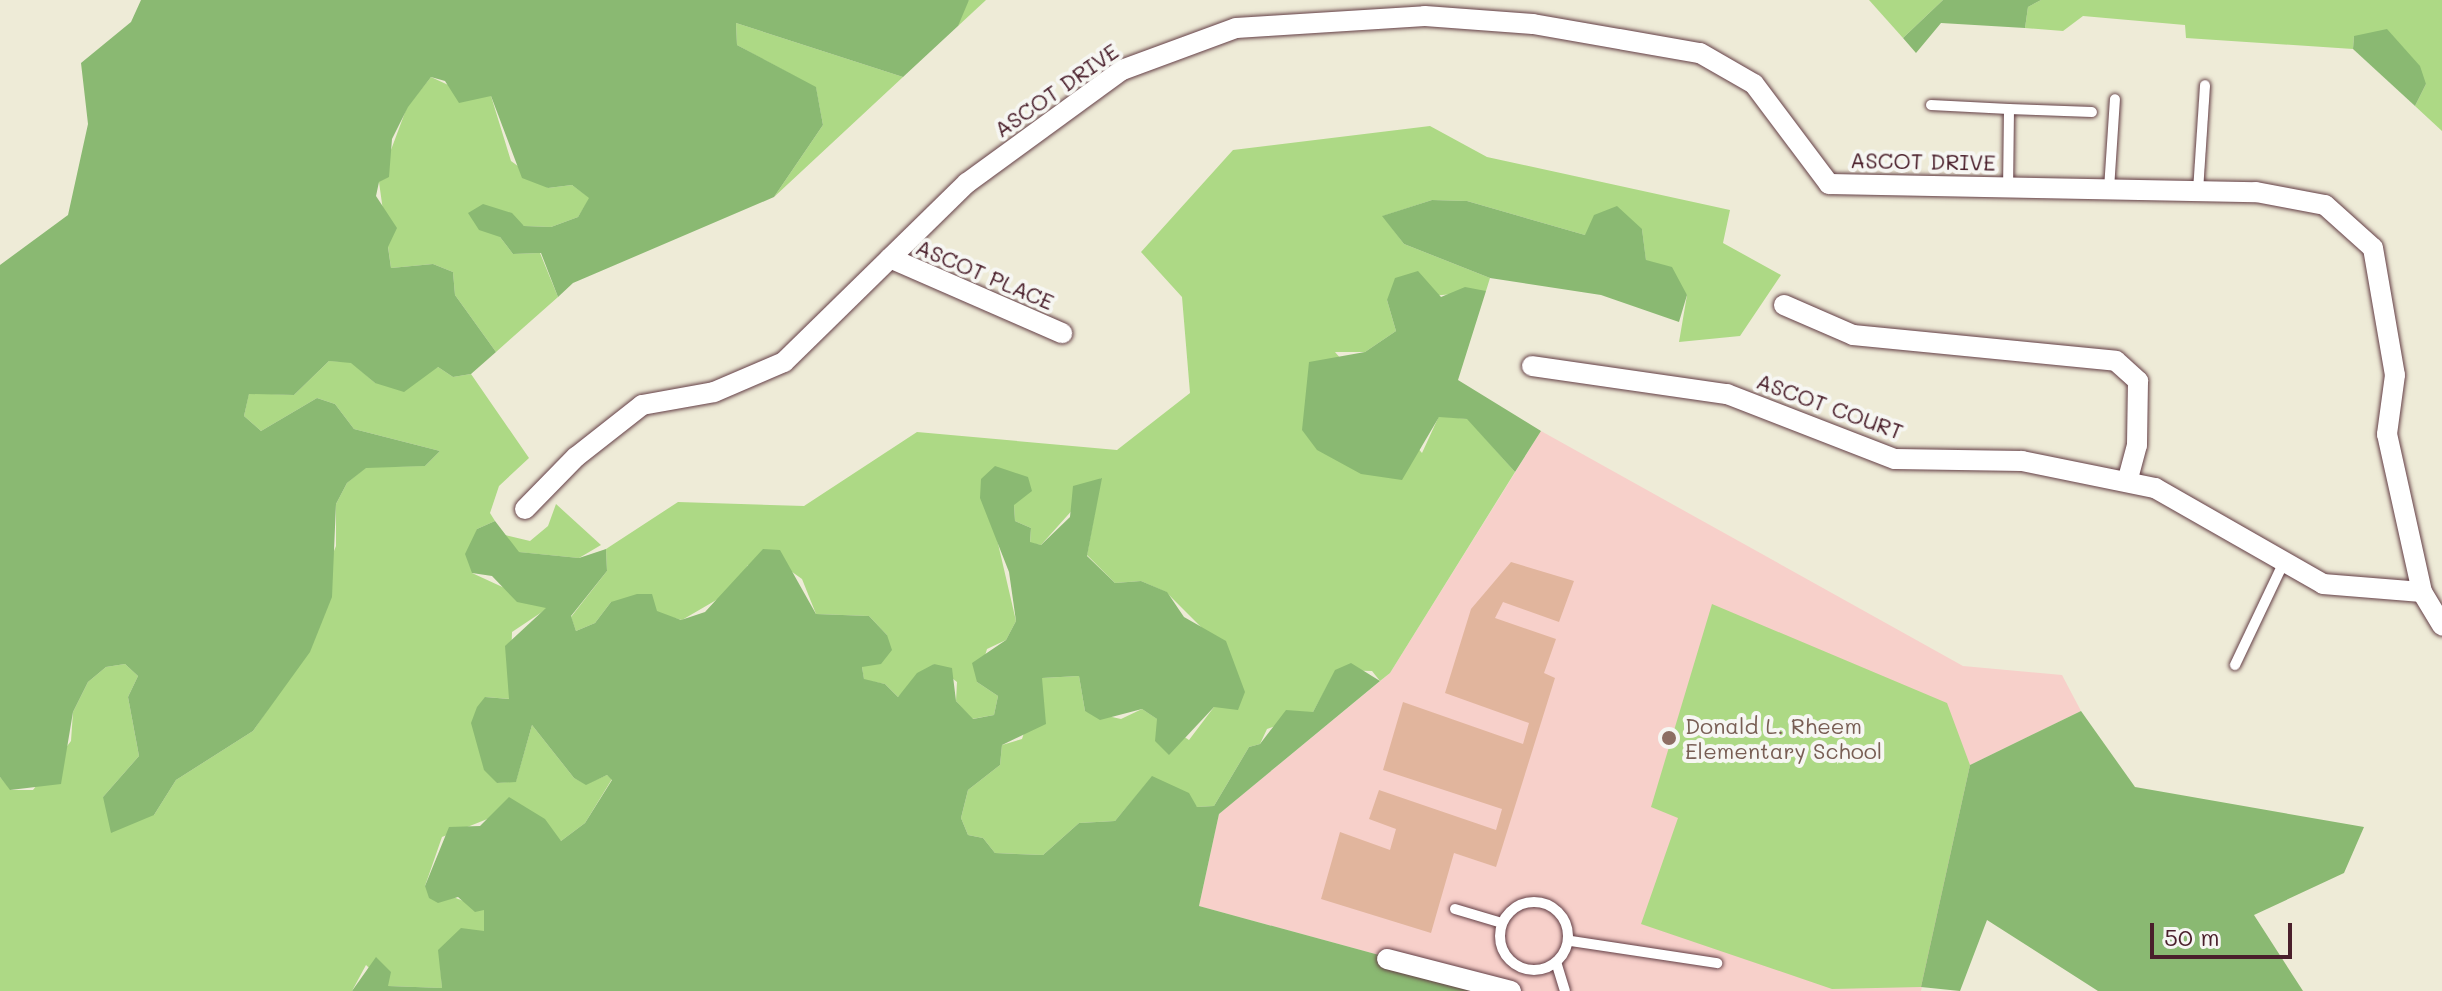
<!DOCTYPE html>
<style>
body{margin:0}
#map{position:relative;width:2442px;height:991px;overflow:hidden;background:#eeebd7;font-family:Mali,sans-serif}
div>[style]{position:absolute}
.built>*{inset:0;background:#f7d0ca}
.green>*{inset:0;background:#add985}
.forest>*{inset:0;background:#8ab972}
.building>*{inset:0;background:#e1b59d}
.roads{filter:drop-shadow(0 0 2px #633e45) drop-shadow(0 0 2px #633e45)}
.lane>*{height:10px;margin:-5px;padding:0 5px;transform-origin:5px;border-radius:5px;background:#fff}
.lane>.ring{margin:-5px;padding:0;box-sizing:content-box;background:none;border:10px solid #fff;border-radius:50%}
.street>*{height:20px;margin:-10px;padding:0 10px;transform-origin:10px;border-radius:10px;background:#fff}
.dots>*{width:22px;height:22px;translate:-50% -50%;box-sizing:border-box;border:4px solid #f6f6f2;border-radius:50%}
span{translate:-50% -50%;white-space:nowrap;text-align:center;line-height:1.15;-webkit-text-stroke:8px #f6f6f2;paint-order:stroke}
.street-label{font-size:22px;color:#4a1f2b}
.education-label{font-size:22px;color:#785e54}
.left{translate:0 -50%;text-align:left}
.scale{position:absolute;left:2150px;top:923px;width:142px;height:36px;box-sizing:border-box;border:4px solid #4a1f2b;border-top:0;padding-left:10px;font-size:24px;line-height:28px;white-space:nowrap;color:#4a1f2b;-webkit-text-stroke:6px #f6f6f2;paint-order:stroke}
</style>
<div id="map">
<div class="built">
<div style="clip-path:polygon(1541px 431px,1963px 666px,2062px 675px,2081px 711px,1970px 765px,1921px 991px,1511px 991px,1199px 906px,1219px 814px,1390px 673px)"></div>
</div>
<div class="green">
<div style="clip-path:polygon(969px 0,986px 0,958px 26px,959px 12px)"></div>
<div style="clip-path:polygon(1869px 0,1943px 0,1903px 38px)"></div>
<div style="clip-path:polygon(2041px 0,2442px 0,2442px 131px,2415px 106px,2426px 84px,2354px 36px,2353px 49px,2186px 38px,2185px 25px,2083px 16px,2063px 31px,2025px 28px,2028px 7px)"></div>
<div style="clip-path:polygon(736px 23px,903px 77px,774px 197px,823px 125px,816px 88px,737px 45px)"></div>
<div style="clip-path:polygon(431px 77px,472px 96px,491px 96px,511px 161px,548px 188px,572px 185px,590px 198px,578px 217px,551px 227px,524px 226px,498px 210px,500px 237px,513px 254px,540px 253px,558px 297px,496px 352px,455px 295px,453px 272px,433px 264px,391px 268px,379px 182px,407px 107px)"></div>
<div style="clip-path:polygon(1430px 126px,1487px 157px,1730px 210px,1723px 243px,1781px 275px,1740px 336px,1679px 342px,1687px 295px,1646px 261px,1642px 229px,1585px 235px,1467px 201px,1432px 200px,1383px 216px,1404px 244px,1490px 278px,1486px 291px,1387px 300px,1396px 331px,1365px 352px,1335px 352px,1422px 453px,1439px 416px,1468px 419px,1515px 472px,1390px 673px,1380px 681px,1372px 671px,1336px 670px,1313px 712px,1267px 729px,1260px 744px,1249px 747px,1214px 806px,1197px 807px,1152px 777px,1115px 821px,1079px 823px,1043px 855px,995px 853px,983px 838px,968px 835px,961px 818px,968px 790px,1000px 765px,1002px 745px,1022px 739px,1042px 678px,1079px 676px,1085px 711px,1121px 719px,1142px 709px,1189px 740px,1214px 707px,1204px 630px,1166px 592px,1141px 581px,1115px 583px,1087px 555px,1101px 478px,1041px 545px,1030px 543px,1031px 528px,1015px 521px,1014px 505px,990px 509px,1016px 621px,1006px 640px,987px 649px,977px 682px,998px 696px,994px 715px,972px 719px,956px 701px,957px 682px,934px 664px,898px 697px,885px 684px,864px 680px,862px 667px,887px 635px,869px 616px,816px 614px,802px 579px,788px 569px,748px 565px,730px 592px,682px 620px,611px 602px,595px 623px,576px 631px,571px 617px,607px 571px,606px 549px,678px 502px,804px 506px,917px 432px,1117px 450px,1190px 393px,1182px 297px,1141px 252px,1233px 150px)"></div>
<div style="clip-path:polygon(329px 361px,351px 362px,375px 383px,438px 367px,453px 377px,471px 374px,529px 458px,499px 486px,490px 513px,495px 521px,477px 529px,472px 573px,548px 608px,512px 632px,510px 699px,485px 697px,497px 783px,516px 781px,532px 725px,574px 778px,586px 784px,607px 775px,612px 779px,585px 823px,561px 841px,500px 814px,442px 837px,425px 886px,484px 909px,485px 917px,485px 931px,440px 962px,442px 988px,388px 986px,366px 965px,352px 991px,0 991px,0 777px,11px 790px,33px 790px,71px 741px,73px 712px,88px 682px,106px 667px,125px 664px,138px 676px,128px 697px,139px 756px,103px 797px,154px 815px,176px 780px,253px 731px,275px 699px,336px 546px,336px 504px,347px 483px,366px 467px,425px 466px,440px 451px,354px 429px,335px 404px,317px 398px,261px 431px,244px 416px,249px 393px,294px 395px)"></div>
<div style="clip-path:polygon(556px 504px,601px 545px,579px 558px,518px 552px,505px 535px,530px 541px,548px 526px)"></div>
<div style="clip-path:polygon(1712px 604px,1947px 703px,1970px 765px,1921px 987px,1832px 989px,1641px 924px,1678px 818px,1651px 807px)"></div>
</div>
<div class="forest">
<div style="clip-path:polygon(141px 0,969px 0,958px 26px,903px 77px,736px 23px,737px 45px,816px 87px,823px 125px,774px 197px,573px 283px,558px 297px,541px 253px,513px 254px,500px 237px,479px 230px,468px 213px,483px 204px,512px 213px,524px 226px,551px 227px,578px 217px,589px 198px,572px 185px,548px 188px,522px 178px,491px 96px,459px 103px,445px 81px,431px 77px,408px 107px,392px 139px,389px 177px,379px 182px,376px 196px,397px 228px,388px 247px,391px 268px,433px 264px,453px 272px,455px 295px,496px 352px,471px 374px,453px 377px,438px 367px,404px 392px,375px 383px,351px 363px,329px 361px,294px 395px,249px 394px,244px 416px,261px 431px,317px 398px,335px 404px,354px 429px,440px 451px,425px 466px,366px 468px,347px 483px,336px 504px,332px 597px,310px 652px,253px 731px,176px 780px,154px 815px,111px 833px,103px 797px,139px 756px,128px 697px,138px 676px,125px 664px,106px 667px,88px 682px,73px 712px,61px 784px,10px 790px,0 777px,0 265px,68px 215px,88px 124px,81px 63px,131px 22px)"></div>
<div style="clip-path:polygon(1943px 0,2041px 0,2028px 7px,2025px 28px,1941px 23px,1916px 53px,1903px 38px)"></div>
<div style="clip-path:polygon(2387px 29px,2420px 66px,2426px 84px,2415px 106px,2353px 49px,2354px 36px)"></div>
<div style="clip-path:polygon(1432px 200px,1467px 201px,1585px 235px,1594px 215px,1617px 206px,1642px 229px,1646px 260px,1672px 267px,1687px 295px,1679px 322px,1601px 295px,1490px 278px,1404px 244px,1382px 216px)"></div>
<div style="clip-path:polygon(1418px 271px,1441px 297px,1465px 287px,1486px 291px,1458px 380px,1541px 431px,1515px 472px,1467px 419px,1439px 417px,1402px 480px,1361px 474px,1317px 450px,1302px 430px,1309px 362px,1365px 352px,1396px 331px,1387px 300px,1395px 278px)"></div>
<div style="clip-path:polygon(995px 466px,1028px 477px,1032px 491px,1014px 505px,1015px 521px,1031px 528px,1030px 542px,1041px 545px,1070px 517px,1073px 486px,1102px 478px,1087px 556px,1115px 583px,1141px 581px,1167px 592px,1184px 617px,1226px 641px,1245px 692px,1238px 710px,1214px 707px,1169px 755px,1155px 741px,1157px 719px,1142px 709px,1100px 720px,1085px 711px,1079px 676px,1042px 678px,1046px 724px,1002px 745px,1000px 765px,968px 790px,961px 818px,968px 835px,983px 838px,995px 853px,1043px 855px,1079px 823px,1115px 821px,1152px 776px,1189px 793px,1197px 807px,1214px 806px,1249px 747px,1260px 744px,1286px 710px,1313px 712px,1335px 670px,1351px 663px,1380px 681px,1219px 814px,1199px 906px,1511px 991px,352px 991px,376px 957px,391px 972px,388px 986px,442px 988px,438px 950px,461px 928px,484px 931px,484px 910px,475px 912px,458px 897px,438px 903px,429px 898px,425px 886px,449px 827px,480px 826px,509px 797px,545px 819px,561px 841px,585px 823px,612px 780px,607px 775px,586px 785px,574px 778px,532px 725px,516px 782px,497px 783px,484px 770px,471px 723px,477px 707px,485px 697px,509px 699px,505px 646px,546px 608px,517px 602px,492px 576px,472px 573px,465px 554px,477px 529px,495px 521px,519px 552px,579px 558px,606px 549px,607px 571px,571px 616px,576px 631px,595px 623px,611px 602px,637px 594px,652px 594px,657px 611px,681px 620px,705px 612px,763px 549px,780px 550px,816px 614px,869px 616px,887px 635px,892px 650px,881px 664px,862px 667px,864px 679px,885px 684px,898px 697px,917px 673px,934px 664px,952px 668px,956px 701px,973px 719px,994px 715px,998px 696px,977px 682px,972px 663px,1006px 640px,1016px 621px,1009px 572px,980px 498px,981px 479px)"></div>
<div style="clip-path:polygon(2081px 711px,2135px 787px,2364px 827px,2344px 873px,2254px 915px,2303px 991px,2098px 991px,1987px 920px,1960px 991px,1921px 987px,1970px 765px)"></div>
</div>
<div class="building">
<div style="clip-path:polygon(1511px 562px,1574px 581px,1559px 622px,1503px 602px,1495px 618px,1556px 639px,1544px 673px,1555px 678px,1496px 867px,1454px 853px,1431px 933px,1321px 899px,1340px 832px,1390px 850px,1396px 829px,1369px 819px,1379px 790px,1496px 830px,1502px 809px,1383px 770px,1403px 702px,1523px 744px,1529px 723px,1445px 693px,1471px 609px)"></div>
</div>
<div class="roads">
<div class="lane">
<div style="left:1931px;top:105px;width:78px;rotate:2.9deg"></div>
<div style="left:2009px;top:109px;width:78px;rotate:90.7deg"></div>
<div style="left:2009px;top:109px;width:83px;rotate:2.1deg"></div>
<div style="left:2109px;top:189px;width:90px;rotate:-86.2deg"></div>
<div style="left:2198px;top:191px;width:106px;rotate:-86.2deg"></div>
<div style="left:2235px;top:665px;width:114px;rotate:-64.6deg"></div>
<div class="ring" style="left:1500px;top:902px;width:58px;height:58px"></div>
<div style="left:1455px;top:909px;width:49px;rotate:16.6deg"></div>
<div style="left:1571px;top:941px;width:148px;rotate:8.6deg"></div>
<div style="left:1557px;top:965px;width:27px;rotate:73deg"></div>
</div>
<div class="street">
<div style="left:890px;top:258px;width:188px;rotate:23.6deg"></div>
<div style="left:1784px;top:305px;width:75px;rotate:23.5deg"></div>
<div style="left:1853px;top:335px;width:264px;rotate:5.6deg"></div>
<div style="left:2116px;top:361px;width:30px;rotate:42deg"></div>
<div style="left:2138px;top:381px;width:64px;rotate:90.9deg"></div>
<div style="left:2137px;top:445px;width:38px;rotate:105deg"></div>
<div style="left:1532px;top:366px;width:197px;rotate:8.2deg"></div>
<div style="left:1727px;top:394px;width:180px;rotate:21.2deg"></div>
<div style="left:1895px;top:459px;width:127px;rotate:0.9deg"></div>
<div style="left:2022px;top:461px;width:136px;rotate:11.5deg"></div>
<div style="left:2155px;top:488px;width:193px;rotate:29.7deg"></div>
<div style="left:2323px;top:584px;width:99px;rotate:4.6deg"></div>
<div style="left:525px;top:509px;width:73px;rotate:-45.6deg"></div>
<div style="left:576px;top:457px;width:84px;rotate:-38.2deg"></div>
<div style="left:642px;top:405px;width:73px;rotate:-10.2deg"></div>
<div style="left:714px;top:392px;width:76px;rotate:-23.2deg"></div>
<div style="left:784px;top:362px;width:256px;rotate:-44.4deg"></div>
<div style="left:967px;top:183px;width:192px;rotate:-36.1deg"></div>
<div style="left:1122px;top:70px;width:121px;rotate:-20.2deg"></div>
<div style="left:1236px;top:28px;width:189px;rotate:-3.6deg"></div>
<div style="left:1425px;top:16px;width:108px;rotate:4.2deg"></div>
<div style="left:1533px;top:24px;width:169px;rotate:9.9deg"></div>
<div style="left:1700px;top:53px;width:62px;rotate:29.9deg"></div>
<div style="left:1754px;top:84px;width:125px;rotate:53.1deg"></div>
<div style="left:1829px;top:184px;width:427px;rotate:1.1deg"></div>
<div style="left:2256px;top:192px;width:70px;rotate:10.7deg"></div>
<div style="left:2325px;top:205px;width:64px;rotate:41.9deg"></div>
<div style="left:2373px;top:248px;width:129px;rotate:80.2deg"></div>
<div style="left:2395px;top:375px;width:60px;rotate:97.7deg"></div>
<div style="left:2387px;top:434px;width:162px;rotate:77.5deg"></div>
<div style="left:2422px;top:592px;width:39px;rotate:59deg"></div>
<div style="left:1387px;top:959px;width:128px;rotate:14.5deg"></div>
</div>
</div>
<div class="dots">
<div style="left:1669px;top:738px;background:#8d6e63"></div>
</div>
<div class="street-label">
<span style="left:1056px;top:90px;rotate:-35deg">ASCOT DRIVE</span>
<span style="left:1923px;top:161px;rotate:1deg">ASCOT DRIVE</span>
<span style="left:985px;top:274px;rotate:23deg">ASCOT PLACE</span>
<span style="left:1830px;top:406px;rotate:20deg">ASCOT COURT</span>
</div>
<div class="education-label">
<span class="left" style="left:1685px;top:738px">Donald L. Rheem<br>Elementary School</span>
</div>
<div class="scale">50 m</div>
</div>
